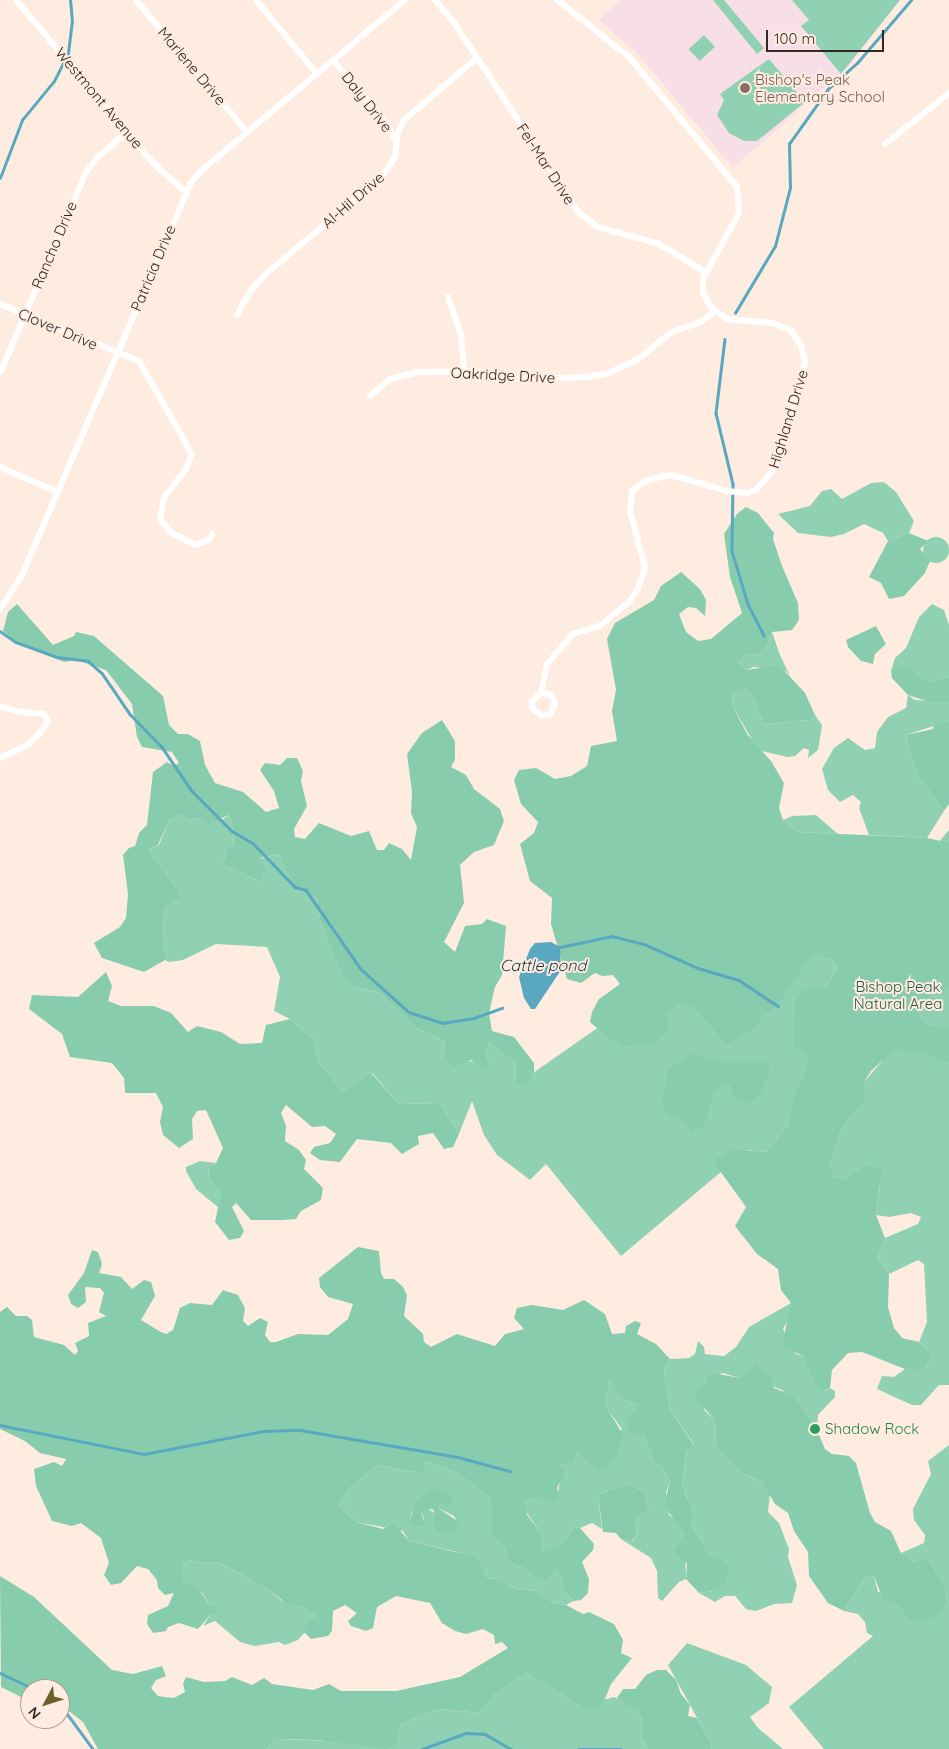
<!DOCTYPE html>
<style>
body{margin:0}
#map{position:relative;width:949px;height:1749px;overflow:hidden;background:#ffece1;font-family:Quicksand,sans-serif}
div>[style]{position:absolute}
.education>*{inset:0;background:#f8dee6}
.green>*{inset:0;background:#91d1b3;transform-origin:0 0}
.round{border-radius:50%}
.forest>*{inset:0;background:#87cdad}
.water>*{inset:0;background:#59a8bf}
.stream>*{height:2.5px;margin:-1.25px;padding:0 1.25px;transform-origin:1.25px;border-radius:1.25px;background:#59a8bf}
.minor>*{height:6px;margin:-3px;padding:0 3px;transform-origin:3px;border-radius:3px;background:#fff}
.dots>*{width:14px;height:14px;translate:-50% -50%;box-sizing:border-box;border:2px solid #ffece1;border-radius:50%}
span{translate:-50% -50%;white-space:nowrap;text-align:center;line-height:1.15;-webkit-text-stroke:4px #ffece1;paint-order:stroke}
.street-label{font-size:15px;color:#312823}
.education-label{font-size:15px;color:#785e54}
.left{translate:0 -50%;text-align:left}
.park-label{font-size:15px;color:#235a44}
.leisure-label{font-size:15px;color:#27864d}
.water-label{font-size:16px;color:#123842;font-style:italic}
.north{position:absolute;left:20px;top:1679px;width:50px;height:50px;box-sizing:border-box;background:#ffece1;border:1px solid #ad9e95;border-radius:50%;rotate:230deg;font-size:14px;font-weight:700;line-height:20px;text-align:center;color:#312823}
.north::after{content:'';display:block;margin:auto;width:18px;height:22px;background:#6c602d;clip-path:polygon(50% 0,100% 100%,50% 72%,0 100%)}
.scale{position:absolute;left:766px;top:30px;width:118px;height:22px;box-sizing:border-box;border:2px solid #312823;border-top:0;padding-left:6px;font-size:15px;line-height:18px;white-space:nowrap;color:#312823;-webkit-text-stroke:4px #ffece1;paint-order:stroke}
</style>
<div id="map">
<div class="education">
<div style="clip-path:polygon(620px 0,900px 0,851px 64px,733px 168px,638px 54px,599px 20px)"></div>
</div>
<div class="green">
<div style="clip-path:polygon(713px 0,724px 0,764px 48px,757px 54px)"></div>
<div style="clip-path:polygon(792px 0,900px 0,841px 74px,801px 26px,809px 20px)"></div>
<div style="left:704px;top:35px;width:16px;height:21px;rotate:47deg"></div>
<div style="clip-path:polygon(769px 59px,805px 102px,757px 141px,744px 141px,729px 133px,717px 115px,724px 100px,720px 94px)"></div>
<div style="clip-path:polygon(884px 482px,896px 492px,914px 521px,909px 533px,888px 541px,883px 533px,864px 524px,844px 534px,831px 537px,798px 533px,778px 514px,810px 506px,822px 491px,831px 489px,842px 499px,871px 483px)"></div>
<div class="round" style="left:923px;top:537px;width:26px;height:26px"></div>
<div style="clip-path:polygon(932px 604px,944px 610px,949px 625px,949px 677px,929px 682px,912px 671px,891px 671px,895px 658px,906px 648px,919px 617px)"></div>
<div style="clip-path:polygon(772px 632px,780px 655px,790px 676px,786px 671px,754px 667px,746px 670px,738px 663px,746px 655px,757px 654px,766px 649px)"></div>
<div style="clip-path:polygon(746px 689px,754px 699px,763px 724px,810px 720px,815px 715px,822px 725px,818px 750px,808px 758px,809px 750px,804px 748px,795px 756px,787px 757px,758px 750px,733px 707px,732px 691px)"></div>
<div style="clip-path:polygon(908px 695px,915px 700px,949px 702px,949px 721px,906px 735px,916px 773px,944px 811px,927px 838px,869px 835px,859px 808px,861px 802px,853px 795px,840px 802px,828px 790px,822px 769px,834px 748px,848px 738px,865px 750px,875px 748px,877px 732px,888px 717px,906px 708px)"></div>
<div style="clip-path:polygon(181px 815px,191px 820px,201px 817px,222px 820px,229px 815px,233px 824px,234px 847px,226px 850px,223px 864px,260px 882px,259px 859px,279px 854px,306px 890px,317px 897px,320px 920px,331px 950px,354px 986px,380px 993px,416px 1028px,445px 1041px,444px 1056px,489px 1065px,485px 1051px,490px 1042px,499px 1047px,515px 1061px,516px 1085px,764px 911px,806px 962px,815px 955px,833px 960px,838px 967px,826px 988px,913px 872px,949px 830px,949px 1385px,939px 1385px,921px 1405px,912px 1405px,877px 1389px,882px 1376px,894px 1377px,905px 1369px,925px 1369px,932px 1355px,919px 1342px,927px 1322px,924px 1264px,918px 1260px,889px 1274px,877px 1258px,885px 1238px,918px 1224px,921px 1217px,911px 1213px,889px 1217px,876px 1215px,880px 1186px,865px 1164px,845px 1179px,833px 1177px,830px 1166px,841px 1129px,864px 1102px,864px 1082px,884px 1059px,789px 1124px,766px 1152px,747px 1150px,621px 1256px,546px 1164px,530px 1180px,497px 1155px,484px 1135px,472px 1101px,459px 1134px,440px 1103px,399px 1104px,372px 1073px,343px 1091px,318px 1062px,314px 1040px,290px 1019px,274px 1011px,280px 977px,267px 947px,216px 944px,183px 960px,169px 962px,163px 944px,164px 909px,179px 899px,179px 891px,148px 850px,159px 845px,169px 820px)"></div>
<div style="clip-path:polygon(816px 815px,838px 834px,798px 832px,783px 820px,792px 816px)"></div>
<div style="clip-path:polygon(200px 1161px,216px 1163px,208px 1167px,209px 1179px,221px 1194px,219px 1208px,196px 1189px,186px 1171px,186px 1167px)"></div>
<div style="clip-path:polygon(791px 1303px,790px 1317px,783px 1329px,796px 1354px,803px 1356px,823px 1391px,830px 1388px,835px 1391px,835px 1397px,818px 1415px,817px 1430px,782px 1390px,746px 1375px,740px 1378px,722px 1373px,706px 1384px,704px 1410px,715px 1420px,716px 1447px,741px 1473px,762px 1482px,770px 1494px,768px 1512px,779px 1523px,789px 1549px,788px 1557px,797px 1585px,792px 1603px,774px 1604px,756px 1611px,746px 1609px,735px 1596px,725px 1596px,715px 1602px,699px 1593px,714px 1591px,720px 1557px,708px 1553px,690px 1523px,687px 1497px,682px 1486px,687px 1450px,694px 1444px,670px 1410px,664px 1369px,670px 1359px,689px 1358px,695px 1354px,698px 1341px,704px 1347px,705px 1354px,724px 1356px,736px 1347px,749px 1327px)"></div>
<div style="clip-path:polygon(610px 1379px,623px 1400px,637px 1404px,638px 1434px,645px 1437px,653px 1460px,663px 1468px,670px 1481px,666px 1493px,669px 1515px,680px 1523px,685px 1534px,686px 1579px,679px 1582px,662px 1601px,658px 1598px,657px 1571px,651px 1558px,621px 1539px,633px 1541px,637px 1535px,635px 1522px,638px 1516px,649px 1511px,644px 1491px,638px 1488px,610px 1489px,598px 1495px,602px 1529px,592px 1523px,580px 1528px,574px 1527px,561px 1544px,549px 1551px,541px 1552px,541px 1533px,524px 1509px,525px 1502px,534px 1497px,545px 1499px,558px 1492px,562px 1470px,559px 1464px,576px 1453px,595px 1470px,622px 1429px,608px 1410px,606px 1400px)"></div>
<div style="clip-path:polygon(949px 1445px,949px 1749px,824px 1749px,789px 1707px,873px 1636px,867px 1633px,865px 1622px,858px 1614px,844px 1611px,864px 1578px,874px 1576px,878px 1592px,939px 1580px,931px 1563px,915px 1562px,901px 1553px,924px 1543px,925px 1535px,914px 1520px,913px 1509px,931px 1474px,928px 1461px)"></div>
<div style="clip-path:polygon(evenodd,426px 1461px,457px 1473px,488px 1496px,492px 1508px,492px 1537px,504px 1547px,508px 1562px,524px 1568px,537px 1579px,555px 1571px,560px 1573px,563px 1590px,574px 1601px,566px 1605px,554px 1603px,536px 1591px,516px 1589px,500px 1579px,486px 1578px,457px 1552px,409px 1541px,403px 1531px,356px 1522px,339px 1505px,351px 1487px,378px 1465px,415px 1472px,423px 1471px,426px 1461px,435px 1490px,441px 1490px,438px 1508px,454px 1516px,460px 1527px,426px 1508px,421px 1511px,424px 1519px,414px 1525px,411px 1514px,435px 1490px)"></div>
<div style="clip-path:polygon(190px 1560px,200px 1563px,216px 1562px,230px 1568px,271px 1591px,282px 1601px,304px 1606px,306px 1610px,316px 1613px,317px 1619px,298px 1640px,285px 1645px,279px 1642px,255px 1646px,240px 1642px,215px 1621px,203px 1626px,211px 1614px,210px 1605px,202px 1593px,183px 1580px,180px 1572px,182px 1565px)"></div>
<div style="clip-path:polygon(687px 1643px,746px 1665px,772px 1687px,769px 1703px,750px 1717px,758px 1728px,783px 1749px,711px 1749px,712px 1745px,668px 1665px)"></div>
<div style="clip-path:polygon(527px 1673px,580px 1706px,614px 1697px,630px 1705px,638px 1711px,643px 1723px,643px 1739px,648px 1749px,266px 1749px,276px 1739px,397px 1743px,401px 1724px,438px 1709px,480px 1713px,495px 1694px)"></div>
</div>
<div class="forest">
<div style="clip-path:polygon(746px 507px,758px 513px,774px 533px,773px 539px,782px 566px,798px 603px,799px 620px,792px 630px,772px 632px,766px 649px,757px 654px,746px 655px,738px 663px,746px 670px,779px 665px,805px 693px,815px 715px,810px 720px,763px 724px,754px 699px,746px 689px,732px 692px,733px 707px,747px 734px,771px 761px,784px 783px,779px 808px,783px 820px,798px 832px,927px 838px,949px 843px,949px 988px,917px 1002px,919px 1018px,927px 1025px,949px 1028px,949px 1063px,920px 1052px,893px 1051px,871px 1071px,864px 1082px,864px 1102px,841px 1129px,830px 1166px,834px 1177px,845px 1179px,865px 1164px,882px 1169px,876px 1215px,885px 1238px,877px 1258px,889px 1274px,888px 1307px,894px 1328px,902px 1338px,919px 1342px,932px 1355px,925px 1369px,905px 1369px,862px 1352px,848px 1353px,832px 1370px,830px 1388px,823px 1391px,815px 1383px,803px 1356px,782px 1346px,791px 1303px,781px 1290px,778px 1269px,757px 1254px,735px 1226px,746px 1207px,715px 1164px,716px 1159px,732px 1149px,766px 1152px,789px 1124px,794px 1095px,807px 1069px,808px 1056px,793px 1045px,795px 1002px,803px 988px,826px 988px,838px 967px,833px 960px,815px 955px,806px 963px,778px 1006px,762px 1016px,755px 1028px,727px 1044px,693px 1007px,678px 1004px,667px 1013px,670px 1026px,665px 1035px,652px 1044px,623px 1046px,606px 1036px,590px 1022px,592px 1012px,599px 999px,620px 984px,613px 975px,602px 976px,595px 973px,581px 983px,567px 979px,551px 924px,552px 898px,530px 881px,520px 844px,534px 833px,538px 822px,521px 804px,514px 780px,519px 770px,536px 768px,555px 779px,571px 776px,587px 766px,591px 746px,617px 741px,612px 711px,616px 690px,607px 639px,615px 623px,654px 600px,661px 586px,681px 572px,700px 589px,706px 600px,705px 616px,696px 608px,688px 607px,679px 614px,686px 632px,698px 641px,711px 639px,742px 613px,730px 577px,724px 534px,737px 514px)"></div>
<div style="clip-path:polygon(909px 533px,928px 541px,920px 549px,930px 561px,925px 573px,904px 596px,889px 599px,881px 583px,869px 577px,888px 541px)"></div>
<div style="clip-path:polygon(17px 604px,53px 645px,74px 636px,76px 632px,94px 636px,163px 696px,169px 725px,178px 734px,188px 734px,200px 741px,205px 765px,215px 783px,243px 792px,266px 812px,279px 808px,274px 791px,260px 770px,265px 763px,280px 765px,287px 758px,297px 758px,303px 771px,301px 781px,307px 806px,294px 829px,295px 837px,305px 839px,319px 823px,351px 836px,369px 831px,377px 850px,384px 850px,389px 843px,402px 849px,411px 860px,417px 827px,411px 813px,412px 792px,407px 754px,422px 733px,442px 720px,455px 741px,455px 760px,451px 767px,466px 775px,474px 789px,500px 809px,504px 821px,494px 845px,474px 852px,460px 865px,464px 903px,444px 942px,455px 952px,465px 926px,482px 924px,487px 919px,506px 926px,502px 975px,495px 987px,489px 1013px,492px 1031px,514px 1037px,534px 1063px,534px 1072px,526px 1085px,516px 1085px,515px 1061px,490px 1042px,485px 1051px,489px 1065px,486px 1072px,471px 1060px,453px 1067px,444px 1056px,445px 1041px,416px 1028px,380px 993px,354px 986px,344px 975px,331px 950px,320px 920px,317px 897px,295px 887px,279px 854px,260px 858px,265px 871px,260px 882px,223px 864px,226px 850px,234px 846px,233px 824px,229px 815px,208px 824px,201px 817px,191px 820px,181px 815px,169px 820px,158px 845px,148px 850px,179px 891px,179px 899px,164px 909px,163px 944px,169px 962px,165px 960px,144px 972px,102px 958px,94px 943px,120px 927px,126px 918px,128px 894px,123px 855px,129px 848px,135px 846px,139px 833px,147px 825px,153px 772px,167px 762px,174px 766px,179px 763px,172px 752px,142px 747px,137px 737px,132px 704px,106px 670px,76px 660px,64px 662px,16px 642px,3px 631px,8px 612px)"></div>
<div style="clip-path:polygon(876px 626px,886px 644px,875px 654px,873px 664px,861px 661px,848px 647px,846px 640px)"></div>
<div style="clip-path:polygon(906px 667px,929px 682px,949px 677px,949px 702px,933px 703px,908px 695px,892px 678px,891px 671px)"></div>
<div style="clip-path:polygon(949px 721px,949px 804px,944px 811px,916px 773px,906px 735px,933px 729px,934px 725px)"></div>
<div style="clip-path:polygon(106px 972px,112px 986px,108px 1001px,121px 1006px,154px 1006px,171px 1013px,188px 1032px,197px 1026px,221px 1032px,240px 1044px,262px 1043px,266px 1025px,290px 1019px,314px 1040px,318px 1062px,343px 1091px,371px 1073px,399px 1104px,440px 1103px,459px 1134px,453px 1147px,444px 1149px,433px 1133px,418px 1136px,419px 1144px,402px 1154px,391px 1143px,357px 1139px,340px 1162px,320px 1160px,310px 1153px,314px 1147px,330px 1143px,336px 1134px,325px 1126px,312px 1127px,286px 1105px,281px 1113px,286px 1126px,285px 1141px,299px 1150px,306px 1160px,304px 1169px,323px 1188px,321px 1200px,301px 1211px,296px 1219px,282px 1220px,251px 1220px,236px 1203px,232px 1207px,244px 1231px,240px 1238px,229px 1240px,215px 1222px,221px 1194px,209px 1179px,208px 1167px,216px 1163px,223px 1148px,206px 1110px,197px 1111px,192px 1119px,193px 1139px,179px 1148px,163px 1135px,160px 1122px,163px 1107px,156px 1093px,125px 1093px,124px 1078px,112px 1063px,70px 1057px,62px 1034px,29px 1009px,32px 995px,78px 997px)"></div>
<div style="clip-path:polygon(691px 1054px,717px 1061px,767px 1061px,770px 1072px,760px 1094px,749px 1104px,734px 1099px,730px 1084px,714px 1091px,705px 1124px,692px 1133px,685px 1123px,665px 1113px,662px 1098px,669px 1068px)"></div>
<div style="clip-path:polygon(358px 1247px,379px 1251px,381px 1273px,384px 1279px,394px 1279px,403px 1287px,407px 1295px,404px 1316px,423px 1334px,424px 1342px,431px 1347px,457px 1334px,495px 1346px,505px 1334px,524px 1329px,514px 1318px,517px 1308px,532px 1305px,563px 1310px,584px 1300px,605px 1314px,612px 1334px,625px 1333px,626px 1326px,635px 1321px,641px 1323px,637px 1334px,656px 1344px,670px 1359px,664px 1369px,670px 1410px,694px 1445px,687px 1450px,682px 1485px,693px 1514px,690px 1523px,708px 1553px,720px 1557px,729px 1567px,725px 1583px,714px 1591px,699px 1593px,686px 1579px,687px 1563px,673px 1552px,685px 1534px,664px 1506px,670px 1481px,663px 1468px,653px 1460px,645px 1437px,628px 1431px,625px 1420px,636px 1411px,637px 1404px,623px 1400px,610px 1380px,606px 1400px,608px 1410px,624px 1436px,615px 1457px,605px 1469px,595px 1470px,576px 1453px,573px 1462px,559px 1464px,565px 1472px,557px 1488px,559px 1498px,554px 1503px,534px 1497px,525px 1502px,527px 1515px,541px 1533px,541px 1552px,561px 1544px,574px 1527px,580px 1528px,594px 1544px,593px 1550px,582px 1562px,589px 1579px,588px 1593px,581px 1600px,574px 1601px,563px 1590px,560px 1573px,555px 1571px,547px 1579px,536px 1579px,524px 1568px,508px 1562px,504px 1547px,492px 1537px,492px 1508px,488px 1496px,457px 1473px,426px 1461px,423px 1472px,415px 1472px,378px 1465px,351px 1487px,339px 1505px,356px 1522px,383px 1529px,394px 1523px,409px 1541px,476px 1557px,486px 1578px,500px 1579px,516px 1589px,536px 1591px,554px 1603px,566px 1605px,583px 1614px,589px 1612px,614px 1624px,623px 1640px,621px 1653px,632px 1658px,611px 1684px,602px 1706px,595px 1712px,580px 1706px,527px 1673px,495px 1694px,480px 1713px,438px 1709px,401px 1724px,397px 1743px,386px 1749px,318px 1740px,276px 1739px,266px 1749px,98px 1749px,83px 1722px,60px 1704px,60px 1689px,30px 1689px,30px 1696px,21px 1697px,1px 1687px,0 1576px,34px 1597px,112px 1670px,133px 1674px,162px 1666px,166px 1676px,156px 1680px,151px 1688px,158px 1696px,165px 1697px,174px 1698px,185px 1692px,183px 1684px,186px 1677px,204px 1682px,225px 1681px,232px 1677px,252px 1685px,264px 1678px,272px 1684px,313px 1690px,329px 1684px,341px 1691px,396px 1691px,460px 1677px,508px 1648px,502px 1642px,495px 1644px,494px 1635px,483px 1629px,466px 1634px,455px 1631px,442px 1623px,430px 1603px,396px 1596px,377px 1607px,373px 1628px,366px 1631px,351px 1626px,348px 1621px,357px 1613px,345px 1605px,333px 1611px,332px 1631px,328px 1636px,311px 1639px,303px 1631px,310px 1619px,317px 1619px,315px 1613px,309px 1613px,303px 1606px,288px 1605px,271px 1591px,230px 1568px,216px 1562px,200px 1563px,190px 1560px,182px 1565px,183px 1580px,198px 1589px,210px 1605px,219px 1607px,216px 1613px,211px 1614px,198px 1629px,179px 1623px,168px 1627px,166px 1631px,153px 1633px,147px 1624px,148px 1615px,168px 1606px,174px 1593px,165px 1595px,158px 1588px,157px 1580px,148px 1569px,137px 1566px,121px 1583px,111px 1585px,104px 1575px,109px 1563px,101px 1538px,81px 1523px,72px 1526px,52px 1521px,36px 1486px,34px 1469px,54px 1462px,62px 1466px,66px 1459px,40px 1453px,25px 1441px,0 1429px,0 1312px,7px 1307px,16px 1316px,27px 1316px,32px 1320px,34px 1337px,64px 1345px,75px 1355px,78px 1351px,75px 1343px,89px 1336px,88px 1323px,106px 1316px,99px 1312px,104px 1293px,100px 1288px,85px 1287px,86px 1302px,78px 1308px,71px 1304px,68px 1295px,84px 1273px,92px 1250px,98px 1252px,102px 1264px,99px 1273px,121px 1277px,132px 1289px,144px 1280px,151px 1282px,155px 1296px,141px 1320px,161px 1332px,166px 1334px,173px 1330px,180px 1308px,190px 1303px,212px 1305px,223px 1290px,238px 1295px,245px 1308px,243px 1321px,248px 1326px,260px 1318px,268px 1322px,265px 1335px,270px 1342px,276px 1342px,298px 1334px,328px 1335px,348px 1319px,353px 1304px,328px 1297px,320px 1287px,319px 1278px)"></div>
<div style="clip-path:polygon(756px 1363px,771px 1377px,774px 1388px,793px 1396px,817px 1430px,825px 1449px,832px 1454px,849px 1456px,856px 1463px,870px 1513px,875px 1522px,891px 1531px,901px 1553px,915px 1562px,922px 1558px,931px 1563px,945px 1591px,945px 1604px,935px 1618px,919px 1624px,908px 1619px,899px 1604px,883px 1599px,874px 1576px,864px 1578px,844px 1611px,828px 1603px,809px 1576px,808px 1552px,794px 1531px,788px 1513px,775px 1504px,762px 1482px,741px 1473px,716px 1447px,715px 1420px,695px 1398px,701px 1386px,706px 1384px,707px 1377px,713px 1373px,740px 1378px)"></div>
<div style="clip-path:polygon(633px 1486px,644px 1491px,649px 1511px,638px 1516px,635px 1522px,637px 1535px,632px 1541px,621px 1539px,616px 1533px,603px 1532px,598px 1495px,610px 1489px)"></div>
<div style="clip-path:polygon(431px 1488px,448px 1492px,453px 1499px,453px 1503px,440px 1504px,438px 1508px,459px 1522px,460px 1527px,453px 1533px,439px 1532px,433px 1524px,435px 1513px,432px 1509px,421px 1511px,424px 1524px,419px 1527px,409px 1524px,416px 1502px)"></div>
<div style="clip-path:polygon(657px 1670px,666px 1670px,676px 1680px,681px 1694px,690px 1705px,688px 1716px,697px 1718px,712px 1745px,711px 1749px,648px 1749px,643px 1739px,643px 1723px,638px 1711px,617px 1698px,623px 1689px,635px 1689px,646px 1675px)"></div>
</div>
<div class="water">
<div style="clip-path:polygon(551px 942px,560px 947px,561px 970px,535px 1009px,531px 1009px,524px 998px,519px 977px,530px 949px,535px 943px)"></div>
</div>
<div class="stream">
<div style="left:0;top:178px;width:62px;rotate:-69.2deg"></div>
<div style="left:22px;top:120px;width:50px;rotate:-50.6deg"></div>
<div style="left:54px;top:81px;width:31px;rotate:-63deg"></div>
<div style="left:68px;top:53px;width:31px;rotate:-83deg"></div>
<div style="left:72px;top:22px;width:22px;rotate:-95deg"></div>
<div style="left:735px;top:313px;width:78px;rotate:-59.2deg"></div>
<div style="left:775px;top:246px;width:60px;rotate:-75.5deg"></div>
<div style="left:790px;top:188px;width:44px;rotate:-91.3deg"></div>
<div style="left:789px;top:144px;width:67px;rotate:-54.7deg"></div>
<div style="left:828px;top:89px;width:39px;rotate:-42deg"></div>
<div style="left:857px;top:63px;width:83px;rotate:-49.4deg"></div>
<div style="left:725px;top:339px;width:75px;rotate:96.9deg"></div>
<div style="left:716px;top:413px;width:73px;rotate:76.5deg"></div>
<div style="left:733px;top:484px;width:67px;rotate:90.9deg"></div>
<div style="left:732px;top:551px;width:55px;rotate:73.2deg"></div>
<div style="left:748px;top:604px;width:35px;rotate:63deg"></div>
<div style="left:0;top:631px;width:19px;rotate:35deg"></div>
<div style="left:16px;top:642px;width:44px;rotate:20.1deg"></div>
<div style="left:57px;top:657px;width:31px;rotate:7deg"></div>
<div style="left:88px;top:661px;width:18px;rotate:41deg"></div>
<div style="left:102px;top:673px;width:50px;rotate:55.7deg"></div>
<div style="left:130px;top:714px;width:46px;rotate:45.9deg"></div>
<div style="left:162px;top:747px;width:53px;rotate:55.7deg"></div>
<div style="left:192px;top:791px;width:57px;rotate:45deg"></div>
<div style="left:232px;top:831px;width:24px;rotate:30deg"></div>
<div style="left:253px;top:843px;width:61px;rotate:46.3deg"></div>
<div style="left:295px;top:887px;width:11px;rotate:15deg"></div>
<div style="left:306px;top:890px;width:96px;rotate:55.2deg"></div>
<div style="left:361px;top:969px;width:64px;rotate:41.9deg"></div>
<div style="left:409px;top:1012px;width:35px;rotate:18deg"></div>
<div style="left:442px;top:1023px;width:32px;rotate:-9deg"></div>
<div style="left:474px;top:1018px;width:30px;rotate:-20deg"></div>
<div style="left:560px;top:947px;width:53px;rotate:-11.9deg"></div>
<div style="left:612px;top:936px;width:33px;rotate:14deg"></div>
<div style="left:644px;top:944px;width:59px;rotate:24deg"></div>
<div style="left:698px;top:968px;width:43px;rotate:16.3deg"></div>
<div style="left:739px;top:980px;width:47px;rotate:33.7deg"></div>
<div style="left:0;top:1425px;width:147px;rotate:11.4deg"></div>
<div style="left:144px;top:1454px;width:121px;rotate:-10.9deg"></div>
<div style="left:263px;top:1431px;width:37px;rotate:-2deg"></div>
<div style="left:300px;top:1430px;width:160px;rotate:9.7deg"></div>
<div style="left:458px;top:1457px;width:54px;rotate:15.1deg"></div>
<div style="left:0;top:1673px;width:38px;rotate:25deg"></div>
<div style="left:60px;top:1704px;width:56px;rotate:53.7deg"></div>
<div style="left:422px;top:1749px;width:47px;rotate:-20deg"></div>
<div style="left:466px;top:1733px;width:19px;rotate:3deg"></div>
<div style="left:485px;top:1734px;width:30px;rotate:30deg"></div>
<div style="left:579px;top:1749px;width:42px"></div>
</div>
<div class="minor">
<div style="left:16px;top:0;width:214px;rotate:49.9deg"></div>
<div style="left:154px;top:164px;width:43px;rotate:41.2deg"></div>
<div style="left:136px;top:0;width:172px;rotate:49.9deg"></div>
<div style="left:256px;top:0;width:96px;rotate:50.5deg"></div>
<div style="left:435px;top:0;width:31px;rotate:50deg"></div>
<div style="left:455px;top:24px;width:226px;rotate:56.7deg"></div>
<div style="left:579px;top:213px;width:24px;rotate:36deg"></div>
<div style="left:598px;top:227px;width:63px;rotate:15.6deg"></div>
<div style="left:659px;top:244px;width:54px;rotate:31.3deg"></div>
<div style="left:333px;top:60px;width:85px;rotate:49.8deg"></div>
<div style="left:388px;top:125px;width:17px;rotate:65deg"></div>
<div style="left:885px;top:144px;width:82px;rotate:-38.6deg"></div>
<div style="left:448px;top:297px;width:39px;rotate:71deg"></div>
<div style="left:461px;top:334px;width:37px;rotate:85deg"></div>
<div style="left:0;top:304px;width:150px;rotate:22.3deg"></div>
<div style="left:139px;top:361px;width:107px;rotate:60.3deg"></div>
<div style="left:192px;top:454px;width:16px;rotate:112deg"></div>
<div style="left:186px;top:469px;width:36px;rotate:127deg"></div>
<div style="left:164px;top:498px;width:20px;rotate:101deg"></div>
<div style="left:160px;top:518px;width:17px;rotate:54deg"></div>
<div style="left:170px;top:532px;width:28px;rotate:27deg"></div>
<div style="left:195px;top:545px;width:15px;rotate:-20deg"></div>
<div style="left:209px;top:540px;width:7px;rotate:-63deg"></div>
<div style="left:237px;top:315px;width:29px;rotate:-61deg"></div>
<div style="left:251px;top:290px;width:22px;rotate:-47deg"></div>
<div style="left:266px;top:274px;width:153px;rotate:-40.2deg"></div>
<div style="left:383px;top:175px;width:22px;rotate:-56deg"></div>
<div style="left:395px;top:157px;width:25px;rotate:-83deg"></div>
<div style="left:398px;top:132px;width:13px;rotate:-63deg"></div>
<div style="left:404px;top:120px;width:96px;rotate:-40.3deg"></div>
<div style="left:1px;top:371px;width:214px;rotate:-66.9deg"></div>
<div style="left:85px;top:174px;width:20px;rotate:-53deg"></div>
<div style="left:97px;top:158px;width:40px;rotate:-41deg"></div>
<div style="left:370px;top:396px;width:26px;rotate:-40deg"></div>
<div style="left:390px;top:379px;width:29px;rotate:-14deg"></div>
<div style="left:418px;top:372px;width:62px;rotate:-0.9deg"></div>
<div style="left:480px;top:371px;width:38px;rotate:12deg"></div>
<div style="left:517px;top:379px;width:70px;rotate:-1.6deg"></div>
<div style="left:587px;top:377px;width:22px;rotate:-10deg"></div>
<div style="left:609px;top:373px;width:31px;rotate:-25deg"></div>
<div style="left:637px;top:360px;width:45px;rotate:-38.7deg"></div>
<div style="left:672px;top:332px;width:31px;rotate:-19deg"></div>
<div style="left:701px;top:322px;width:18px;rotate:-38deg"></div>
<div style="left:0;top:467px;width:63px;rotate:23.3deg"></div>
<div style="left:0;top:609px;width:40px;rotate:-57.1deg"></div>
<div style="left:22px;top:575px;width:426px;rotate:-66.7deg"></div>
<div style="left:190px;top:184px;width:17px;rotate:-50deg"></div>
<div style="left:201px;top:171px;width:266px;rotate:-40deg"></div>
<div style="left:541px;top:693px;width:8px;rotate:7deg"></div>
<div style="left:549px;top:694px;width:8px;rotate:50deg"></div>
<div style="left:554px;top:700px;width:7px;rotate:90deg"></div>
<div style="left:554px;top:707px;width:8px;rotate:120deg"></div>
<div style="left:550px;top:714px;width:8px;rotate:166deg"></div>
<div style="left:542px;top:716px;width:13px;rotate:-141deg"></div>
<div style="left:532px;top:708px;width:7px;rotate:-90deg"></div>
<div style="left:532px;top:701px;width:12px;rotate:-42deg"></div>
<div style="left:541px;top:693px;width:30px;rotate:-78deg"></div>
<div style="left:547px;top:664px;width:40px;rotate:-49deg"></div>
<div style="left:573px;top:634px;width:28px;rotate:-17deg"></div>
<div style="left:600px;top:626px;width:38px;rotate:-40deg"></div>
<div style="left:629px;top:602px;width:16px;rotate:-55deg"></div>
<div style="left:638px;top:589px;width:23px;rotate:-72deg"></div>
<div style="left:645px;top:567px;width:58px;rotate:-105deg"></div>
<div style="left:630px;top:511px;width:20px;rotate:-84deg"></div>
<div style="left:632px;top:491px;width:19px;rotate:-36deg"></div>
<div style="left:647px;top:480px;width:25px;rotate:-12deg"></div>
<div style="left:671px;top:475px;width:58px;rotate:15.9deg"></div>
<div style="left:727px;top:491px;width:20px;rotate:6deg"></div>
<div style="left:747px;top:493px;width:9px;rotate:-18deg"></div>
<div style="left:756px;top:490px;width:29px;rotate:-49deg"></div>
<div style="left:775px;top:468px;width:109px;rotate:-74.1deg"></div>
<div style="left:805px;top:363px;width:18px;rotate:-103deg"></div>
<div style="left:801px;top:345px;width:19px;rotate:-126deg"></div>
<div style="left:790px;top:330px;width:18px;rotate:-158deg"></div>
<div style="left:773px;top:323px;width:47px;rotate:-175.1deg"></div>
<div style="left:726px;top:319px;width:21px;rotate:-141deg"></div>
<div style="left:710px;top:306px;width:15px;rotate:-118deg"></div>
<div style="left:703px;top:293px;width:14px;rotate:-90deg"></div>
<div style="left:703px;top:279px;width:75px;rotate:-61.4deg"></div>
<div style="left:739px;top:213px;width:26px;rotate:-94deg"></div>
<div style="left:737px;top:187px;width:168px;rotate:-129.7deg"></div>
<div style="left:630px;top:58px;width:93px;rotate:-141.5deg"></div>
<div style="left:0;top:706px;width:21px;rotate:17deg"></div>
<div style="left:20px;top:712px;width:23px;rotate:5deg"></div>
<div style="left:43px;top:714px;width:8px;rotate:50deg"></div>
<div style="left:48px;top:720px;width:13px;rotate:119deg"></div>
<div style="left:42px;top:731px;width:21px;rotate:137deg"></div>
<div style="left:27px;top:745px;width:30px;rotate:154deg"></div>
</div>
<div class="dots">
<div style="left:745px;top:88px;background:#8d6e63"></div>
<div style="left:815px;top:1429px;background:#2e9e5b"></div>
</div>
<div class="street-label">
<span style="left:192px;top:66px;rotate:50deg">Marlene Drive</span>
<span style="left:99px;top:98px;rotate:50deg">Westmont Avenue</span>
<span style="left:367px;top:102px;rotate:52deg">Daly Drive</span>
<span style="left:546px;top:164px;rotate:57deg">Fel-Mar Drive</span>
<span style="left:353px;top:200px;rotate:-41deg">Al-Hil Drive</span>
<span style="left:54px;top:245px;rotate:-67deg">Rancho Drive</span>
<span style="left:153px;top:268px;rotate:-67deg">Patricia Drive</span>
<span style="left:58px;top:329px;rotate:23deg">Clover Drive</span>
<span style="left:503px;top:375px;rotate:3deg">Oakridge Drive</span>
<span style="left:788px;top:419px;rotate:-73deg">Highland Drive</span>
</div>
<div class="education-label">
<span class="left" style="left:755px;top:88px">Bishop's Peak<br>Elementary School</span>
</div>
<div class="park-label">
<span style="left:898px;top:995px">Bishop Peak<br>Natural Area</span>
</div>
<div class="leisure-label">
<span class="left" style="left:825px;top:1429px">Shadow Rock</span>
</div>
<div class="water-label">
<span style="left:543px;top:965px">Cattle pond</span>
</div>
<div class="north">N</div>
<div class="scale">100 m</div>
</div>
